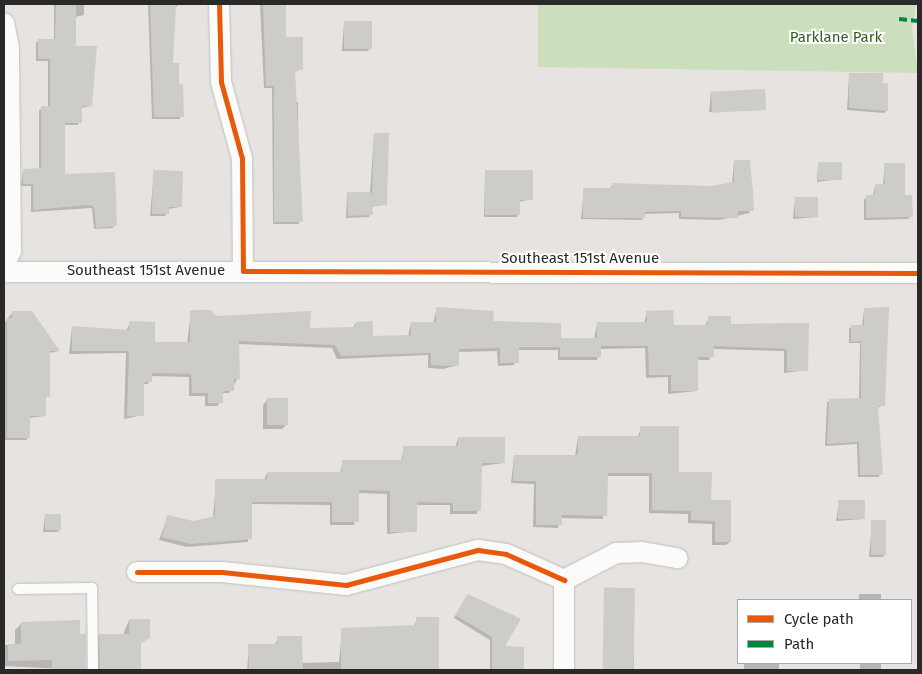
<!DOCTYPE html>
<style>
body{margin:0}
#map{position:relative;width:922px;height:674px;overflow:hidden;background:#e6e3e0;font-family:"Fira Sans",sans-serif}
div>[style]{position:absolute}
.green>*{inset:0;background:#ccdfbc}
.shadow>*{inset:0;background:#0003;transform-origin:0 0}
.building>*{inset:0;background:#ceccc9;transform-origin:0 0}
.roads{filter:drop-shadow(0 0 1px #c1c0c1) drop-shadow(0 0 1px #c1c0c1)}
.service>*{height:10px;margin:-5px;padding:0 5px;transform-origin:5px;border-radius:5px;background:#fbfbfa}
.minor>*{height:20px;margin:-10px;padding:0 10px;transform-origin:10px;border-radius:10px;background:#fbfbfa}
.quiet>*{height:4px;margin-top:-2px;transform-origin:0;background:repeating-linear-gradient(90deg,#00873e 0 8px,transparent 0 12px)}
.cycleway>*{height:5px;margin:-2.5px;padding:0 2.5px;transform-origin:2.5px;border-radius:2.5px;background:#e8590c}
span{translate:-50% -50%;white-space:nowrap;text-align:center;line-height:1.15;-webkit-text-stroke:4px #fff;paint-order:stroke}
.park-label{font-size:15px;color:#315f20}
.street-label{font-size:15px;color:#292929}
.frame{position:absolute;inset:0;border:5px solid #292929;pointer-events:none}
.legend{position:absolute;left:737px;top:599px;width:175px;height:65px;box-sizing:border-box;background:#fff;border:1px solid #a9a9a9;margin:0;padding:6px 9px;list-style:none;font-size:15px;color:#292929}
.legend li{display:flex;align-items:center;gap:10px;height:25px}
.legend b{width:25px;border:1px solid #a9a9a9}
</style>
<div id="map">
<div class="green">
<div style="clip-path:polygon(538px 4px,916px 4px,912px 29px,918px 73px,538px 67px)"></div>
</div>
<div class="shadow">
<div style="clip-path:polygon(54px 4px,84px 4px,84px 15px,75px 17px,75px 47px,95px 47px,91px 106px,80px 108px,78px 125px,63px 125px,63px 175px,114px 228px,94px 229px,92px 208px,31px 212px,31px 186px,21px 186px,23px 170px,39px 170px,39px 110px,48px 107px,48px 61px,36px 61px,36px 42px,54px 40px)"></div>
<div style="clip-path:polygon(148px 4px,179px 4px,174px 9px,172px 64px,180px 119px,152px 119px)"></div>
<div style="clip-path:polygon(260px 4px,285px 4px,285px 39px,302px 69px,293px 72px,293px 102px,298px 102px,299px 224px,273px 224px,272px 88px,264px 88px)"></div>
<div style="clip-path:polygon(344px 22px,370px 48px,368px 51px,342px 51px)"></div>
<div style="clip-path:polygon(849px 75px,887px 110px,884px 113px,847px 110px)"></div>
<div style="clip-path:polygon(711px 91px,764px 110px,709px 112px)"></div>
<div style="clip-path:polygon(374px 135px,386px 204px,371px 207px,369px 217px,346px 218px,347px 194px,370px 193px)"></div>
<div style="clip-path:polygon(734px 161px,750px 213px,719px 220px,679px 219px,679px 213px,644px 214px,642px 220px,581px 219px,584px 189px,610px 189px,612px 185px,711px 188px,732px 184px)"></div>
<div style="clip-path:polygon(818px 164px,841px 179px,817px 182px)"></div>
<div style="clip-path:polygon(885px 164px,904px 196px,909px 219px,864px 220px,864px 199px,873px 196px,875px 185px,883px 185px)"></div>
<div style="clip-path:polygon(154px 171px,180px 207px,168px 209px,165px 216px,150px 216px)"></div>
<div style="clip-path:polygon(485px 171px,532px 199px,519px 202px,517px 217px,484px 217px)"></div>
<div style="clip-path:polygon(795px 198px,817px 217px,793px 219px)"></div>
<div style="clip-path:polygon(437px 308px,560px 339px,594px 339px,597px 324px,644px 323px,647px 313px,673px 326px,705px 326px,709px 318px,730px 325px,807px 325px,807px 370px,784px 373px,784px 351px,713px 349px,709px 360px,697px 360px,697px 391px,668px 394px,668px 377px,646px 378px,645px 348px,600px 349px,597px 360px,558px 360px,558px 350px,517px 350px,514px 365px,498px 366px,497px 351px,458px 352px,458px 365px,443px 369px,428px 368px,428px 355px,337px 359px,332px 348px,238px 344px,238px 378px,229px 393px,222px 393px,218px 406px,205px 406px,205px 396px,189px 396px,189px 377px,151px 376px,148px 384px,143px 384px,143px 415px,124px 419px,126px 353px,69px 354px,72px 327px,126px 331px,130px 323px,153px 344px,187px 344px,191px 312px,216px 317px,310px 312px,309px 329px,353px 328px,356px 323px,372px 337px,408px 336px,411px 323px,433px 323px)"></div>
<div style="clip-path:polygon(864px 309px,884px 405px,877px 408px,879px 477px,858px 477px,857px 444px,825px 446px,827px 402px,859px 399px,860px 343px,849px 343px,849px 328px,862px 326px)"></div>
<div style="clip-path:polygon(12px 313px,59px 351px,49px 353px,44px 416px,29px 418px,27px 440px,5px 440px,5px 322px)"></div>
<div style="clip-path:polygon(268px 399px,287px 424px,282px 429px,263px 429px,263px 405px)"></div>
<div style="clip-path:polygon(641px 427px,678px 473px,710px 501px,730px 542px,726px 545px,712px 545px,712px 524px,688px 523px,688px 514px,649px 513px,649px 476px,607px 476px,603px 519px,561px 518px,558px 528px,533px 527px,534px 484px,511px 483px,514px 456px,575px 456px,578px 437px,638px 437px)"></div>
<div style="clip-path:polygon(458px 438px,504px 463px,481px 466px,477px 514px,450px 514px,450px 505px,416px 505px,416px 531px,387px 534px,387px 494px,357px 493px,354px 525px,330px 525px,330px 505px,251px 504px,248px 542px,187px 547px,159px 540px,168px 516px,193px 522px,213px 518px,216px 481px,264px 480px,267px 473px,340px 473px,343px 461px,401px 462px,404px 447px,455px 448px)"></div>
<div style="clip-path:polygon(839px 501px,864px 519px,836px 521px)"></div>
<div style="clip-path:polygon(45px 515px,60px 530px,57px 532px,43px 532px)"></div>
<div style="clip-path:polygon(872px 521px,885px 554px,883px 557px,869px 557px)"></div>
<div style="left:605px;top:590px;width:29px;height:80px"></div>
<div style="left:859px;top:594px;width:22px;height:6px"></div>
<div style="clip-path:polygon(466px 597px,502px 648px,523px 648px,523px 670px,490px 670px,490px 640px,454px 618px)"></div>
<div style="clip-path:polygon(417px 619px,438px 619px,438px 670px,247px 670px,249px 646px,275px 645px,278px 637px,301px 663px,339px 662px,342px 630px,414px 627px)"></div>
<div style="clip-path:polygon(129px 620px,149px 637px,139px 645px,140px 670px,94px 670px,94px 642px,100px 635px,123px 635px)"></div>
<div style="clip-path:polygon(21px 624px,84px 636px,85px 670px,4px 666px,4px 645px,15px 645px,15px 630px)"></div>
<div style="left:744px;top:663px;width:35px;height:7px"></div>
<div style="left:860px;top:663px;width:21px;height:7px"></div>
</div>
<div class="building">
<div style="clip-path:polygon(56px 4px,76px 4px,76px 46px,97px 46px,92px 106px,82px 106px,82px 123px,65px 123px,65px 174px,115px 172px,117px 226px,96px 228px,94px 206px,89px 205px,33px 210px,33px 184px,23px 184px,23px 169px,41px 168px,41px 106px,50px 106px,50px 59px,38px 59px,38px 39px,55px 39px)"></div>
<div style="clip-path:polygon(150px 4px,176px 4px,173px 63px,179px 63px,179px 84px,183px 84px,184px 117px,154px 117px)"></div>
<div style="clip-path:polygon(263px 4px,286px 4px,286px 37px,303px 37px,303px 70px,295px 70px,303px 222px,274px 222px,274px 86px,266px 86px)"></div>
<div style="left:344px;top:21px;width:28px;height:28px"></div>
<div style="clip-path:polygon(849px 73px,883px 73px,883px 83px,888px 83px,888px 111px,849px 108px)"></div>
<div style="left:765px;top:89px;width:21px;height:54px;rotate:87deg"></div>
<div style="clip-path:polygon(374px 133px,389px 133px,387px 205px,372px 206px,373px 215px,348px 216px,347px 192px,371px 192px,372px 196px)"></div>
<div style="clip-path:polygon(734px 160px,750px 160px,753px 193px,754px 211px,738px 211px,738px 218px,681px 217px,681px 211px,645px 212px,645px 218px,583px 218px,583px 188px,612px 188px,612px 183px,711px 186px,734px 182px)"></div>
<div style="left:842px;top:162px;width:18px;height:24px;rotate:90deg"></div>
<div style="clip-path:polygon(884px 163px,905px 163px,905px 195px,912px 195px,913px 217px,866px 218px,866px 195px,875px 195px,875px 184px,885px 184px)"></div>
<div style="clip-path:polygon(153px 170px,183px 171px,182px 207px,169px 207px,169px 214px,152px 214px)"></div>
<div style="clip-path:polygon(485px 170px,533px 170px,533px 200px,520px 200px,520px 215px,485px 215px)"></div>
<div style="left:795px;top:197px;width:23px;height:20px"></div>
<div style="clip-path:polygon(436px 307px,494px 311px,493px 321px,561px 323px,561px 338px,597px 338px,597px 322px,647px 322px,646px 311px,673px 310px,674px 325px,708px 325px,708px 316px,731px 316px,731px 324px,809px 323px,808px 371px,787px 371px,787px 349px,714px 346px,714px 357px,698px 357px,698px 391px,671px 391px,671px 375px,649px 375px,648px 346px,601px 346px,601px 357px,560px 357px,560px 347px,519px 347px,519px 363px,500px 363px,500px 348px,459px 349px,459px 365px,447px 366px,431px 365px,431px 353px,341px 356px,335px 345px,239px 341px,240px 379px,234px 379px,234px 391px,223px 391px,223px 403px,208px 403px,208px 393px,192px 393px,191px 374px,152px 373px,152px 382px,144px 382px,144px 416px,127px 416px,129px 351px,72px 351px,72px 326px,129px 330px,129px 321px,155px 322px,155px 342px,190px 342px,190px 311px,195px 310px,211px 310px,216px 316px,311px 311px,310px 328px,356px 327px,356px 322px,373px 321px,373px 336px,411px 335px,411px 322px,436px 322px)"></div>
<div style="clip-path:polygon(889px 307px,885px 406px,878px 406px,883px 475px,860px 475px,859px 442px,827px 444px,829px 399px,861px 398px,861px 341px,851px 342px,851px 325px,864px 325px,864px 308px)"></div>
<div style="clip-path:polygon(12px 311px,32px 311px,60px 351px,50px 351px,50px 397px,46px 397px,46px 416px,30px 416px,30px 438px,7px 438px,7px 318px,12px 318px)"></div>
<div style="left:267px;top:398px;width:21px;height:27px"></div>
<div style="clip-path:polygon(640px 426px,679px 426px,679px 472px,712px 472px,711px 500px,731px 500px,731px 542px,715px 542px,715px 521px,691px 520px,691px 511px,652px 510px,652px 473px,608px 473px,607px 516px,562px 515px,562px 525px,536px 525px,536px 481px,513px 481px,514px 455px,578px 455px,578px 436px,640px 436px)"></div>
<div style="clip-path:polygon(458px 437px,505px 437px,505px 463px,482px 463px,481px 511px,453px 511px,453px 503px,417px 502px,417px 532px,390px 532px,390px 491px,359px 490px,359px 522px,332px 522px,332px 502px,252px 502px,252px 539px,191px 544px,162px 537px,167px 515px,193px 521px,215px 516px,215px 479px,267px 479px,267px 472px,342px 472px,342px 460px,403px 460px,403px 446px,458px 446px)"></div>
<div style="left:838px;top:500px;width:27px;height:19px"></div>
<div style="left:45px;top:514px;width:16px;height:16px"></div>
<div style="left:871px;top:520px;width:15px;height:35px"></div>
<div style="left:635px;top:588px;width:82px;height:31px;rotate:91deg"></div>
<div style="clip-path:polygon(468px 594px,521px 619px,505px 646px,524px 647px,524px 670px,492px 670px,492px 637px,455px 615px)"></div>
<div style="clip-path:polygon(416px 617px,439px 617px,439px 670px,341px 670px,341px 628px,416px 625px)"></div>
<div style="clip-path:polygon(129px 619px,150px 619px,150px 638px,141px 643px,141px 670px,100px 670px,99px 634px,129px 634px)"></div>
<div style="clip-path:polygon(80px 620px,80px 634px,86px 634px,86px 670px,52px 670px,52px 660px,8px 661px,8px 644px,21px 644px,21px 622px)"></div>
<div style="clip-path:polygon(277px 636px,302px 636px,303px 670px,249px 670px,248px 644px,277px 644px)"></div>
</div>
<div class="roads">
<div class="service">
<div style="left:18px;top:589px;width:74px;rotate:-0.8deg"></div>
<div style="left:92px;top:588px;width:82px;rotate:89.3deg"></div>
</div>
<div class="minor">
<div style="left:219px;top:4px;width:78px;rotate:88.5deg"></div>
<div style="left:221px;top:82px;width:79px;rotate:74.6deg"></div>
<div style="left:242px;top:158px;width:113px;rotate:89.5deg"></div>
<div style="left:4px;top:265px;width:16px;rotate:-63deg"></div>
<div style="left:11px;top:251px;width:203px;rotate:-90.6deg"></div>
<div style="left:9px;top:48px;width:25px;rotate:-101deg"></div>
<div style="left:4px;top:272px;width:914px;rotate:0.06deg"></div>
<div style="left:137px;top:572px;width:85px"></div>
<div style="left:222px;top:572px;width:125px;rotate:6deg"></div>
<div style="left:346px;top:585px;width:137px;rotate:-14.9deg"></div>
<div style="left:478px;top:550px;width:28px;rotate:8deg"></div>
<div style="left:506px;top:554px;width:64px;rotate:24.1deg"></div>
<div style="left:564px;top:580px;width:59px;rotate:-27.4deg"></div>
<div style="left:616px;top:553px;width:26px;rotate:-2deg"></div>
<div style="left:642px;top:552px;width:36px;rotate:10deg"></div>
<div style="left:564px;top:670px;width:90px;rotate:-90deg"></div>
</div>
</div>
<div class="quiet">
<div style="left:899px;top:19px;width:19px;rotate:6deg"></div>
</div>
<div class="cycleway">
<div style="left:219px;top:4px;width:78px;rotate:88.5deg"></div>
<div style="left:221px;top:82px;width:79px;rotate:74.6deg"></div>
<div style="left:242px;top:158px;width:113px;rotate:89.5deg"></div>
<div style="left:243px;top:271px;width:675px;rotate:0.17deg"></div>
<div style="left:137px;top:572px;width:85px"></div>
<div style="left:222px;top:572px;width:125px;rotate:6deg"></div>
<div style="left:346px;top:585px;width:137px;rotate:-14.9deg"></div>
<div style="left:478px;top:550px;width:28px;rotate:8deg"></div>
<div style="left:506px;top:554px;width:64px;rotate:24.1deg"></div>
</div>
<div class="park-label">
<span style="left:836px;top:38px">Parklane Park</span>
</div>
<div class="street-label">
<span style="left:580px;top:259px">Southeast 151st Avenue</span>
<span style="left:146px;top:271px">Southeast 151st Avenue</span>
</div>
<div class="frame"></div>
<ul class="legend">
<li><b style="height:6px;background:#e8590c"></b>Cycle path</li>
<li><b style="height:6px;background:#00873e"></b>Path</li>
</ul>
</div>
